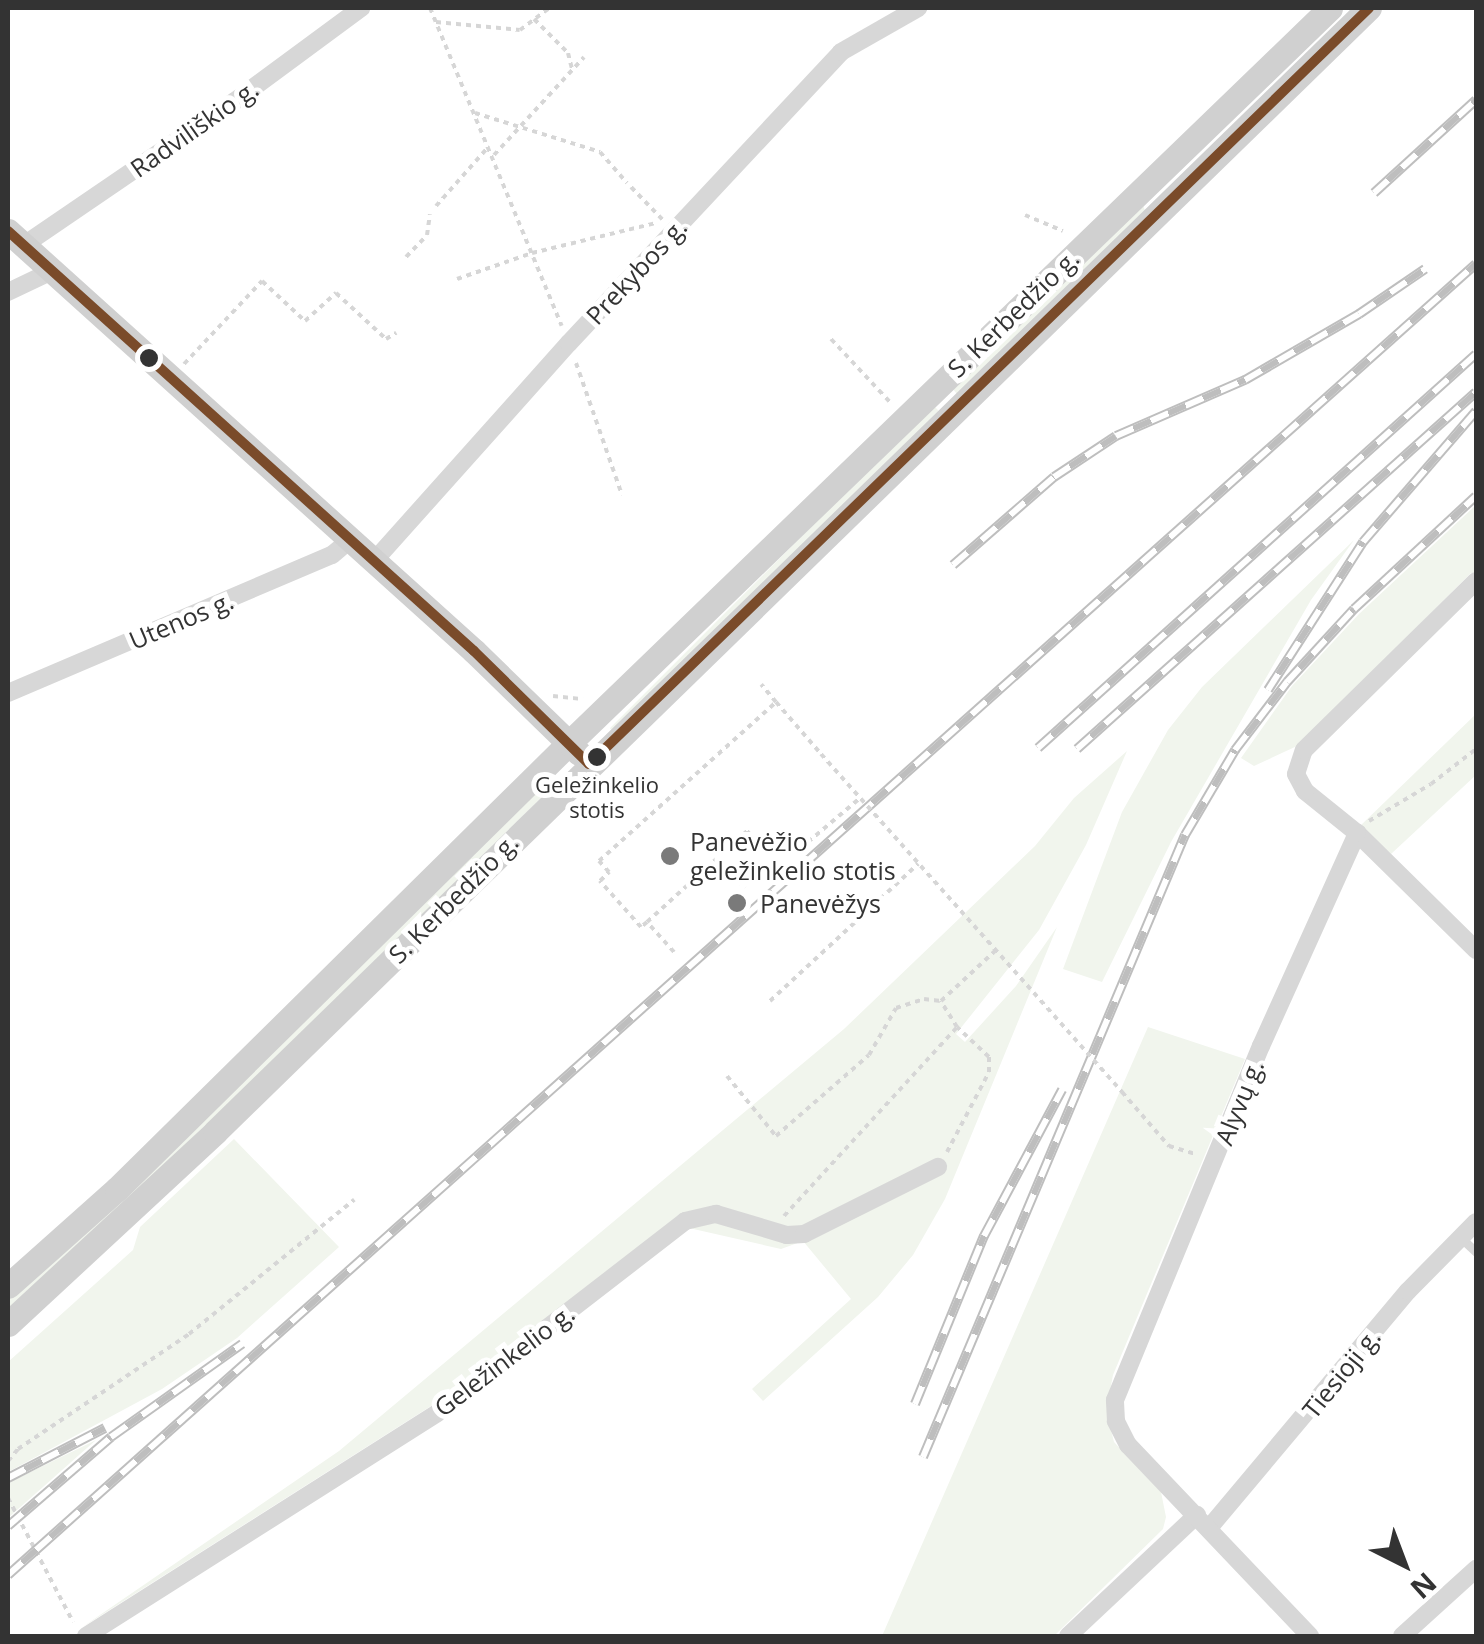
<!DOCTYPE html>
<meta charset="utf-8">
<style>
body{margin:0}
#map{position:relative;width:1484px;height:1644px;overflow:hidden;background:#fff;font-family:"Open Sans",sans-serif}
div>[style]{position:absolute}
.green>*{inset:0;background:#f1f5ed;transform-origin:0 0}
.path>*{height:4px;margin-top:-2px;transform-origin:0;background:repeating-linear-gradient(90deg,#d6d6d6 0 5px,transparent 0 10px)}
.lane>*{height:9px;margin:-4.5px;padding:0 4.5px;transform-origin:4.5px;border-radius:4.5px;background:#d7d7d7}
.street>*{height:18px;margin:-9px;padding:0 9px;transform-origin:9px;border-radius:9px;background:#d7d7d7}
.secondary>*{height:25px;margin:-12.5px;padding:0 12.5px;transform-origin:12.5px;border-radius:12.5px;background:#d0d0d0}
.rail>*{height:10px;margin-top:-5px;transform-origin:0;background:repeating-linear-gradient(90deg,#fff 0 19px,#bebebe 0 38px);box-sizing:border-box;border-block:2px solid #bebebe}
.path-bridge>*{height:4px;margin-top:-2px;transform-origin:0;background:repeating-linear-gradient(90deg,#d6d6d6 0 5px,transparent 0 10px)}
.bus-1>*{height:10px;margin:-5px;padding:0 5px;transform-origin:5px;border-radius:5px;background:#7a4b2a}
.dots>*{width:28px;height:28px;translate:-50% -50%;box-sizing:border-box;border:5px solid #fff;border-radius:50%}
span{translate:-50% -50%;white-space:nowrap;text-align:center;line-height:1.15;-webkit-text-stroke:10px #fff;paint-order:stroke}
.bus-label{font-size:22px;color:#333}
.street-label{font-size:25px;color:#333}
.poi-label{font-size:25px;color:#333}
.left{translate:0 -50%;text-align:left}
.frame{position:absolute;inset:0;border:10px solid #333;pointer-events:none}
.north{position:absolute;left:1354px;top:1514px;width:100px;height:100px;-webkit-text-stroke:8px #fff;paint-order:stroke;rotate:138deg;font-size:28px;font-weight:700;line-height:40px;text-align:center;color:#333}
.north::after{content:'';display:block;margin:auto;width:35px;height:45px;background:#333;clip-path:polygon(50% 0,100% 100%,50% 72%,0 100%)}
</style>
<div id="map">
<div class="green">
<div style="clip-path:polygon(1143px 205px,1145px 211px,957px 394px,951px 387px)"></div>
<div style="left:933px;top:405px;width:8px;height:457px;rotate:45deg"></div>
<div style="clip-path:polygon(1476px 505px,1476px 577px,1471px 573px,1297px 746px,1254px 766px,1241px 758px,1292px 686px,1359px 614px)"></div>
<div style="clip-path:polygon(1354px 540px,1311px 600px,1171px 842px,1102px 982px,1063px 969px,1122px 812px,1168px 730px,1202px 687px)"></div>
<div style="clip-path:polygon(1476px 714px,1476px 775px,1391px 854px,1360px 826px)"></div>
<div style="clip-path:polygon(1127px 751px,1086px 845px,1039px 930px,956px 1034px,965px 1042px,1016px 986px,1057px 927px,945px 1199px,913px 1255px,878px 1297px,763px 1401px,752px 1389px,851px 1299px,803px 1241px,781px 1249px,689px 1228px,431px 1406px,81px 1628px,339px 1451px,844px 1029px,1035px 846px,1074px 798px)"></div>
<div style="clip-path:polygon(547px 779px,554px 785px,267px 1067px,8px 1312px,8px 1299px,65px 1249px)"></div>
<div style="clip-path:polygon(1148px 1027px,1245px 1059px,1113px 1375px,1109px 1396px,1107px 1414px,1114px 1442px,1161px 1492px,1166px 1517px,1163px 1529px,1054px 1636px,882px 1636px)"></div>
<div style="clip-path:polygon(234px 1139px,339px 1247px,237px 1338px,162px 1389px,8px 1472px,8px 1362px,133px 1250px,140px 1227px)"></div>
<div style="clip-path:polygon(96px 1440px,8px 1518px,8px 1483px)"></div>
</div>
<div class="path">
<div style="left:430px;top:8px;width:344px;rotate:67.5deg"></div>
<div style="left:534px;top:19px;width:48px;rotate:45deg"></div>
<div style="left:568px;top:53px;width:16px;rotate:76deg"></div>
<div style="left:436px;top:22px;width:84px;rotate:5.4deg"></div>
<div style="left:520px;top:30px;width:36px;rotate:-37deg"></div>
<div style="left:475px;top:113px;width:131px;rotate:17.3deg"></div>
<div style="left:600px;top:152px;width:41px;rotate:48.9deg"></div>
<div style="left:494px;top:155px;width:133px;rotate:-47.4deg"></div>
<div style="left:631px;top:187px;width:45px;rotate:45.9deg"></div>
<div style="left:436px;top:206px;width:80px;rotate:-48.5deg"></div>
<div style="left:1025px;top:215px;width:41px;rotate:22.8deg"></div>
<div style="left:406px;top:257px;width:30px;rotate:-46deg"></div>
<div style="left:427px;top:235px;width:21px;rotate:-82deg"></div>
<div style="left:457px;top:279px;width:79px;rotate:-19.1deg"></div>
<div style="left:532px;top:253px;width:128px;rotate:-13.6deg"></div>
<div style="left:831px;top:339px;width:86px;rotate:46.9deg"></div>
<div style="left:576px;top:363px;width:140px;rotate:70.8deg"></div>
<div style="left:184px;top:364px;width:114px;rotate:-46.8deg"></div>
<div style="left:262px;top:281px;width:59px;rotate:42.9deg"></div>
<div style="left:305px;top:321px;width:42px;rotate:-42.1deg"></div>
<div style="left:336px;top:293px;width:68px;rotate:42.6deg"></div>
<div style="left:386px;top:339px;width:12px;rotate:-31deg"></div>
<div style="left:553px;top:696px;width:30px;rotate:6deg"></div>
<div style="left:776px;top:702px;width:69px;rotate:49.1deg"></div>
<div style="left:1369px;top:821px;width:72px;rotate:-30.8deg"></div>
<div style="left:1431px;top:784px;width:57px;rotate:-37.9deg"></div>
<div style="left:808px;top:842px;width:68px;rotate:-40.2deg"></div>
<div style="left:718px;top:858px;width:40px;rotate:48deg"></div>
<div style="left:647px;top:922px;width:135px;rotate:-42.3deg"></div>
<div style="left:747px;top:831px;width:18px;rotate:47deg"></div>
<div style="left:674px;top:952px;width:40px;rotate:-132deg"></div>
<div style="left:647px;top:922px;width:8px;rotate:140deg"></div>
<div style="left:641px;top:927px;width:62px;rotate:-131.7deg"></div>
<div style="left:600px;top:881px;width:13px;rotate:-45deg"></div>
<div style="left:609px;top:872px;width:15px;rotate:-132deg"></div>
<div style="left:599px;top:861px;width:238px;rotate:-41.9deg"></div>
<div style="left:776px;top:702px;width:23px;rotate:-130deg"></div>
<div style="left:770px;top:1001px;width:202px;rotate:-42.8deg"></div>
<div style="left:727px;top:1076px;width:77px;rotate:50.8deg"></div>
<div style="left:776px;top:1136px;width:123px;rotate:-41.1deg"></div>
<div style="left:869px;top:1055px;width:54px;rotate:-60.1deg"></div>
<div style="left:896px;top:1008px;width:29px;rotate:-18deg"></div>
<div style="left:924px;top:999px;width:17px;rotate:7deg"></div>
<div style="left:1122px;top:1092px;width:72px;rotate:49deg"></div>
<div style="left:1169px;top:1146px;width:28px;rotate:17deg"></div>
<div style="left:947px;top:1152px;width:90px;rotate:-62.3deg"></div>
<div style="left:989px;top:1072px;width:15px;rotate:-90deg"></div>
<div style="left:989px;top:1057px;width:44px;rotate:-136.8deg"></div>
<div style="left:957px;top:1027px;width:31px;rotate:-122deg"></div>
<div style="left:941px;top:1001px;width:75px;rotate:-42.8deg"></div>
<div style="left:784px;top:1216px;width:256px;rotate:-47.5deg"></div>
<div style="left:8px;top:1461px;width:16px;rotate:-50deg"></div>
<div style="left:18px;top:1449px;width:206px;rotate:-33.9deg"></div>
<div style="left:189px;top:1334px;width:213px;rotate:-39.1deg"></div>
<div style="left:8px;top:1498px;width:140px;rotate:62.3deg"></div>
</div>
<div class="lane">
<div style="left:1460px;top:1237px;width:22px;rotate:43deg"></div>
</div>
<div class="street">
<div style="left:24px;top:245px;width:255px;rotate:-34.3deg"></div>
<div style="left:235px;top:101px;width:157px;rotate:-36.4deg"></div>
<div style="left:8px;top:292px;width:49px;rotate:-25.5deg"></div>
<div style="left:374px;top:561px;width:292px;rotate:-48.2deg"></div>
<div style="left:569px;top:343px;width:398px;rotate:-46.9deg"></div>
<div style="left:841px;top:52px;width:89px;rotate:-29.7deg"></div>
<div style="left:8px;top:693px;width:352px;rotate:-23.1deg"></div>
<div style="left:332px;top:555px;width:23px;rotate:-40deg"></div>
<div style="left:1357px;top:833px;width:167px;rotate:44.5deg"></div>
<div style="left:1209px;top:1528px;width:309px;rotate:-50deg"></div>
<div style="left:1408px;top:1291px;width:97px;rotate:-45.4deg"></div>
<div style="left:86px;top:1636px;width:416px;rotate:-32.4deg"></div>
<div style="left:437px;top:1413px;width:314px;rotate:-37.7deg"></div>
<div style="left:685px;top:1221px;width:32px;rotate:-13deg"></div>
<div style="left:716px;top:1214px;width:74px;rotate:16.5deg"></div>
<div style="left:787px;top:1235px;width:17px;rotate:-3deg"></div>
<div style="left:804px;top:1234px;width:150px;rotate:-26.6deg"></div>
<div style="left:1068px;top:1636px;width:177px;rotate:-43.2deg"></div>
<div style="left:1310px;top:1636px;width:264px;rotate:-133.6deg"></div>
<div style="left:1128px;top:1445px;width:27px;rotate:-117deg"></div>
<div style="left:1116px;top:1421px;width:21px;rotate:-93deg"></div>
<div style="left:1115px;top:1400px;width:383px;rotate:-67.6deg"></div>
<div style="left:1261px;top:1046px;width:234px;rotate:-65.7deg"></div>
<div style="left:1357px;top:833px;width:67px;rotate:-141.1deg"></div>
<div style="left:1305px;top:791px;width:19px;rotate:-118deg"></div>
<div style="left:1296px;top:774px;width:25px;rotate:-72deg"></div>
<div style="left:1304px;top:750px;width:241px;rotate:-44.5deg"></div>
<div style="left:1402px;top:1636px;width:100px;rotate:-42.2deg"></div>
</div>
<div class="secondary">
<div style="left:8px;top:231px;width:627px;rotate:42.03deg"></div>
<div style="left:474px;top:651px;width:146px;rotate:44.2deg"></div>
<div style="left:8px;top:1286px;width:146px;rotate:-41.7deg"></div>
<div style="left:117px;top:1189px;width:635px;rotate:-44.62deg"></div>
<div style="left:569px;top:743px;width:1058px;rotate:-44deg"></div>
<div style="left:8px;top:1324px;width:282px;rotate:-42.8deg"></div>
<div style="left:215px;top:1132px;width:1611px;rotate:-44.25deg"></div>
</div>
<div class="rail">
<div style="left:1374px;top:193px;width:138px;rotate:-42.4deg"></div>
<div style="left:953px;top:565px;width:134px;rotate:-41.1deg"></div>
<div style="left:1054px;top:477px;width:74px;rotate:-33.5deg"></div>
<div style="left:1116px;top:436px;width:141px;rotate:-23.5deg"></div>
<div style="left:1245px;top:380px;width:132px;rotate:-30.1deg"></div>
<div style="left:1359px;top:314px;width:80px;rotate:-34.3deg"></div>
<div style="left:1268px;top:690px;width:176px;rotate:-57.3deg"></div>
<div style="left:1363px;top:542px;width:173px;rotate:-49.2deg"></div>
<div style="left:1038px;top:748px;width:589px;rotate:-41.97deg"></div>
<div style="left:1077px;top:749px;width:535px;rotate:-41.82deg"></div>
<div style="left:915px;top:1404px;width:182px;rotate:-67.7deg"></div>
<div style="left:984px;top:1236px;width:166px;rotate:-61.9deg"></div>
<div style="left:923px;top:1457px;width:675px;rotate:-67.16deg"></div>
<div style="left:1185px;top:835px;width:99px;rotate:-59.5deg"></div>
<div style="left:1235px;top:750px;width:86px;rotate:-52.6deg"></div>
<div style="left:1287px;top:682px;width:99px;rotate:-47.5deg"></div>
<div style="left:1354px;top:609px;width:166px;rotate:-42.8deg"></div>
<div style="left:8px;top:1478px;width:109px;rotate:-27.3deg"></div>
<div style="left:8px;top:1526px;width:136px;rotate:-40.8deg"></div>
<div style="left:111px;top:1437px;width:161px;rotate:-35.4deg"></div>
<div style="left:8px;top:1575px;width:1968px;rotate:-41.77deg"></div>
</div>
<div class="path-bridge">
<div style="left:821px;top:754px;width:453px;rotate:48.3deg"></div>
</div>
<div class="bus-1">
<div style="left:8px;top:231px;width:627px;rotate:42.03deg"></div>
<div style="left:474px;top:651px;width:161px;rotate:44.5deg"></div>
<div style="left:589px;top:764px;width:1086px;rotate:-44.1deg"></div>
</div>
<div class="dots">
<div style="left:149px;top:358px;background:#333"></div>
<div style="left:597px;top:757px;background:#333"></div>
<div style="left:670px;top:856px;background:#7a7a7a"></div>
<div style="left:737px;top:903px;background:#7a7a7a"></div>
</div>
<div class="bus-label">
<span style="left:597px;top:797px">Geležinkelio<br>stotis</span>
</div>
<div class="street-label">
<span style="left:194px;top:128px;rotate:-35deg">Radviliškio g.</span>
<span style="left:636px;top:271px;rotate:-47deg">Prekybos g.</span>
<span style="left:1013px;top:313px;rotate:-44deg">S. Kerbedžio g.</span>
<span style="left:181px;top:620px;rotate:-23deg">Utenos g.</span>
<span style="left:453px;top:898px;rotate:-45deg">S. Kerbedžio g.</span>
<span style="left:1239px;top:1102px;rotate:-68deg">Alyvų g.</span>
<span style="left:504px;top:1360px;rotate:-37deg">Geležinkelio g.</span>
<span style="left:1341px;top:1373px;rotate:-51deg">Tiesioji g.</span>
</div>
<div class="poi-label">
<span class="left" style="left:690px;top:856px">Panevėžio<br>geležinkelio stotis</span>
<span class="left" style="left:760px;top:903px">Panevėžys</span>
</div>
<div class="frame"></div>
<div class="north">N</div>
</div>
